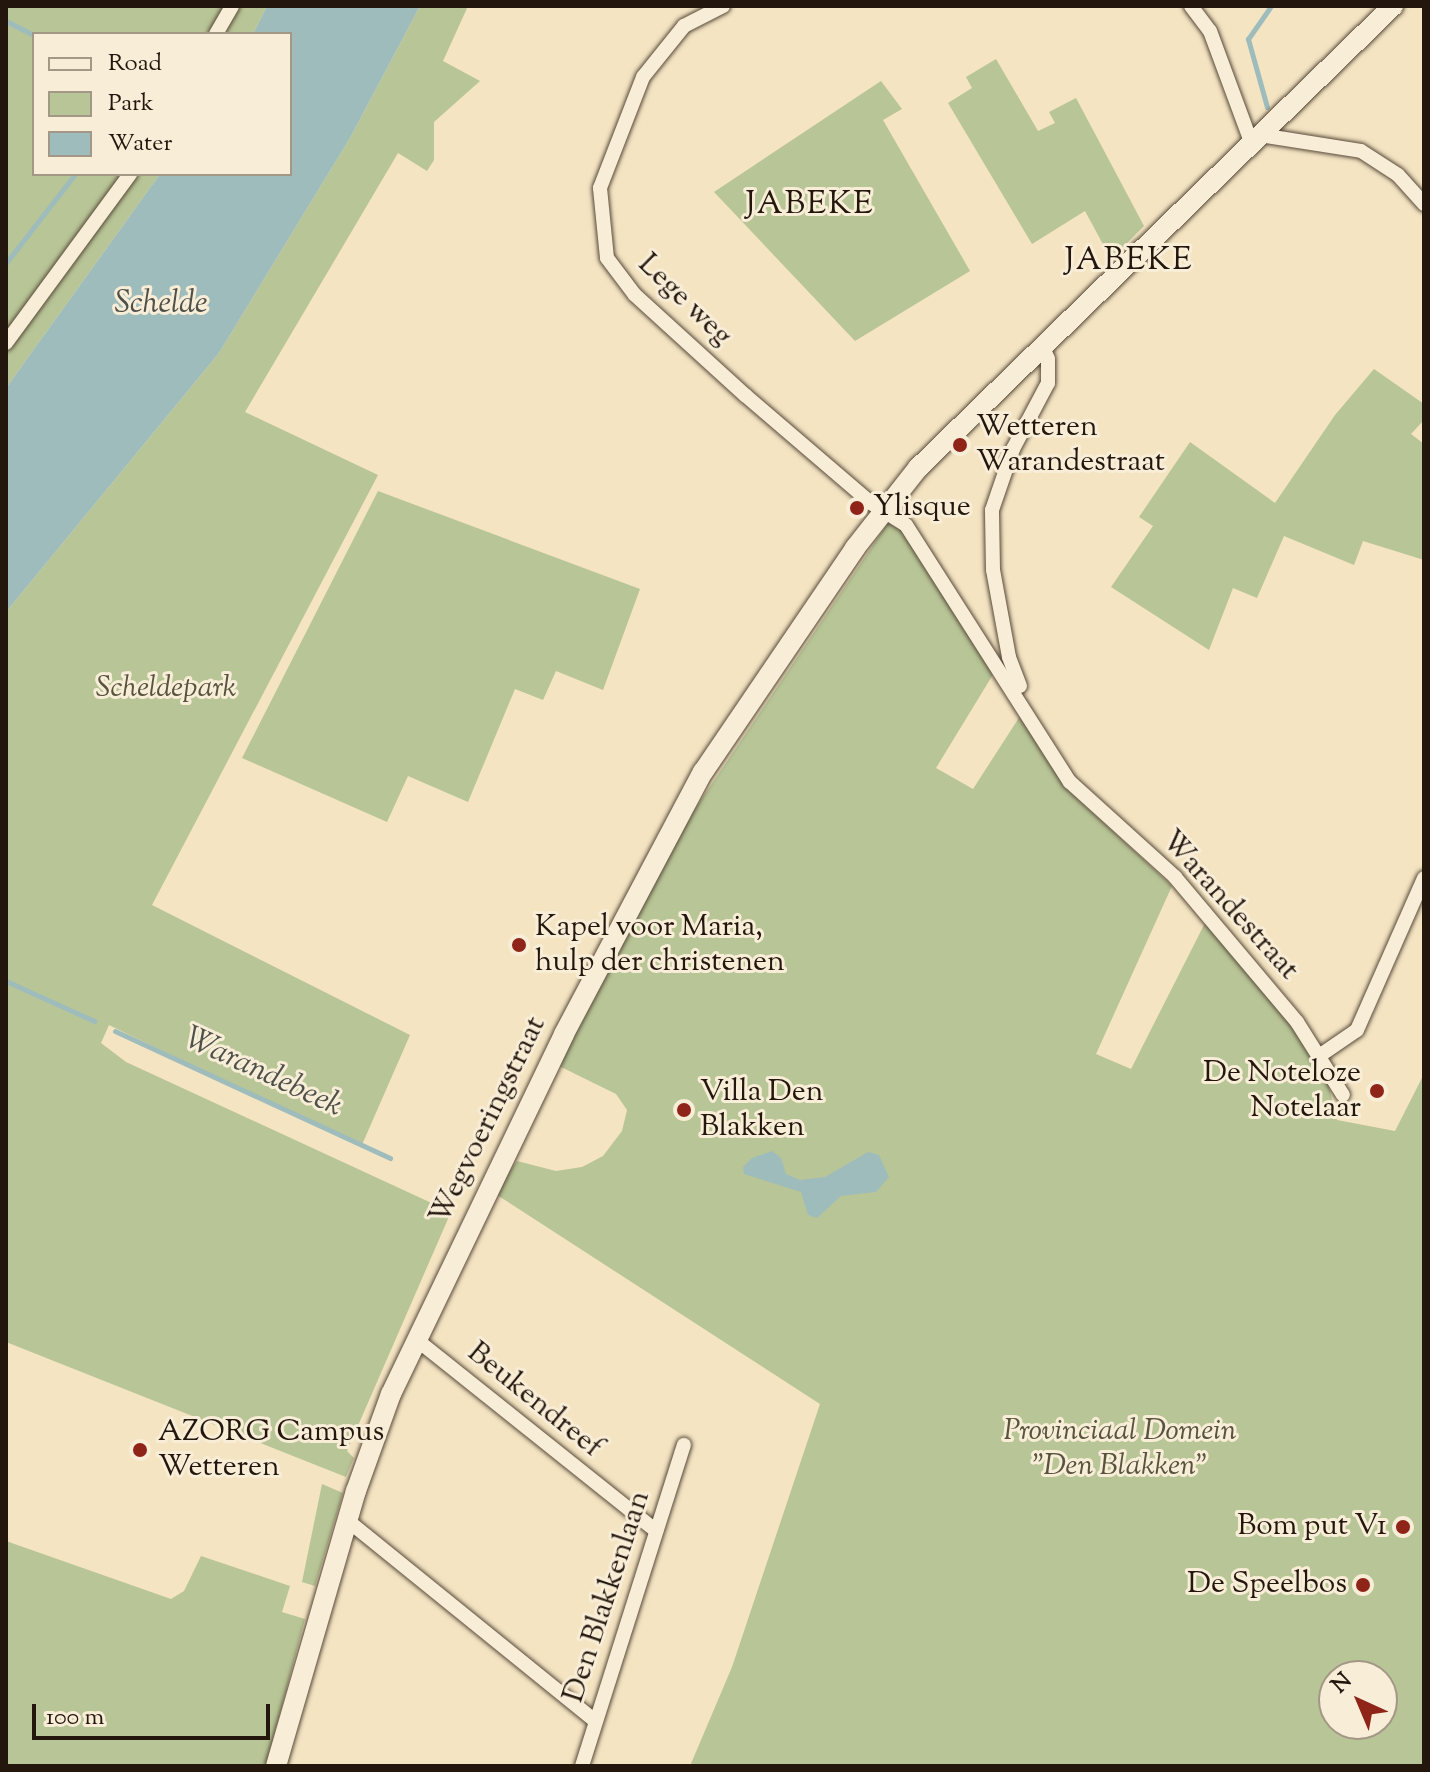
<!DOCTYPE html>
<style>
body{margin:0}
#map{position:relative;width:1430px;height:1772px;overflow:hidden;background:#f4e4c2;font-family:"Sorts Mill Goudy",serif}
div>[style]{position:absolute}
.green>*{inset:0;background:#b8c596}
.water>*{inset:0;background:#9fbcbc}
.stream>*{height:5px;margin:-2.5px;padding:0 2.5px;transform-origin:2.5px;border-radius:2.5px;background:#9fbcbc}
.roads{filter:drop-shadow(0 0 2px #574a3a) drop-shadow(0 0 2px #574a3a)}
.minor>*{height:14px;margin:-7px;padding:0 7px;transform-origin:7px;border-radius:7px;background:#f8edd7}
.secondary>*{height:20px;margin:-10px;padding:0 10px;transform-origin:10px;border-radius:10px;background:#f8edd7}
.dots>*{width:22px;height:22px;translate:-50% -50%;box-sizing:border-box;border:4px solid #f8edd7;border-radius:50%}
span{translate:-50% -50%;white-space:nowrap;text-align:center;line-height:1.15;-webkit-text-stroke:6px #f8edd7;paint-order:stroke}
.street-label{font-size:30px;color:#23160d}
.poi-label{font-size:30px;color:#23160d}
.left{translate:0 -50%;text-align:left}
.right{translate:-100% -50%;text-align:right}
.park-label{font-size:30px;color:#57533d;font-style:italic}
.neighbourhood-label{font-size:32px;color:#23160d;letter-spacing:2px}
.water-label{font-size:32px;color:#4e504a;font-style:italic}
.frame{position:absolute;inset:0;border:8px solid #23160d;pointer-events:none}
.legend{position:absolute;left:32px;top:32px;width:260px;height:144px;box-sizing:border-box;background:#f8edd7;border:2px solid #a39786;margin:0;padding:10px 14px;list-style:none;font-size:24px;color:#23160d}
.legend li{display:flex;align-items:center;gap:16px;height:40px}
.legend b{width:40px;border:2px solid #a39786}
.north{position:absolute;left:1318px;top:1660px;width:80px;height:80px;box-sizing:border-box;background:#f8edd7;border:2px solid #a39786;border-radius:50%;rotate:316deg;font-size:22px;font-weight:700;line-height:32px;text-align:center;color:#23160d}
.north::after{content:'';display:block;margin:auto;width:28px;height:36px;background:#8f2418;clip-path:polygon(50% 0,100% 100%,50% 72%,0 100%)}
.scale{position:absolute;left:32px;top:1704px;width:238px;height:36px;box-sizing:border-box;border:4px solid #23160d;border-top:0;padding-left:10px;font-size:24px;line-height:28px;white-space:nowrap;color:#23160d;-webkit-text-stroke:6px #f8edd7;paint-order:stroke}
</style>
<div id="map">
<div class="green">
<div style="clip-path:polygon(6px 6px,267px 6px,253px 34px,34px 34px,34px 174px,160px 174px,6px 388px)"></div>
<div style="clip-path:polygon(420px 6px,468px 6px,443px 61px,480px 81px,434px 122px,434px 160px,427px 171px,398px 153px,245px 412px,378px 475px,152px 905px,410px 1035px,361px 1147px,109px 1025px,101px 1043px,126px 1062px,451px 1212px,347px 1451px,354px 1458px,346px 1477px,6px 1342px,6px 612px,219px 353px,350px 138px)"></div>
<div style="clip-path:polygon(996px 59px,1038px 131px,1055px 123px,1049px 112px,1076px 98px,1144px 226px,1111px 259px,1085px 211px,1032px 244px,948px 103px,972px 88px,966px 77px)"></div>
<div style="clip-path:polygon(881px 81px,902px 109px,883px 120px,970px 271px,855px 341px,714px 192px)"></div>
<div style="clip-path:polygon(1374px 369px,1424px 404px,1424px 420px,1411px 434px,1424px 444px,1424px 560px,1363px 541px,1354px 565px,1284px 536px,1257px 598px,1233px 588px,1209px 650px,1111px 587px,1153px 526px,1139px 517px,1190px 442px,1275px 503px,1335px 415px)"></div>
<div style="clip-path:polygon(378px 491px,640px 589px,603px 690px,556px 671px,543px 700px,515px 689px,468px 802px,408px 776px,387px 822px,242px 758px)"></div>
<div style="clip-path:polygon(evenodd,890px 520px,914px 540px,997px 668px,936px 768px,973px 789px,1022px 713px,1068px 790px,1172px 886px,1096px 1054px,1131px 1069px,1206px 921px,1323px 1063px,1337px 1120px,1395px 1131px,1424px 1074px,1424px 1766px,690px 1766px,732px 1667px,820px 1404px,494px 1193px,517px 1161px,556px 1171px,582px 1167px,603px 1156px,622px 1131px,627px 1110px,616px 1094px,557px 1065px,680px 831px,890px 520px,1334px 1676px,1382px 1676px,1382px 1724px,1334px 1724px,1334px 1676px)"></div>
<div style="clip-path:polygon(322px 1484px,343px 1493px,315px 1586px,302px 1582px)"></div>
<div style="clip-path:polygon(6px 1541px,171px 1599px,184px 1591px,201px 1556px,290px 1586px,282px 1612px,305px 1619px,266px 1766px,6px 1766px)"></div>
</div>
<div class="water">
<div style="clip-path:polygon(267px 6px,420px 6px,350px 138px,219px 353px,6px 612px,6px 388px,160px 174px,290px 174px,290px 34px,253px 34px)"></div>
<div style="clip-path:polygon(772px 1151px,781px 1158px,786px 1174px,800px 1180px,825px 1177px,868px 1152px,879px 1155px,889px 1177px,876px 1192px,841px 1196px,817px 1218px,808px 1215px,801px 1192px,744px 1174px,743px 1167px,752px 1158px)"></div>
</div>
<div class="stream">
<div style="left:6px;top:21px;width:31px;rotate:27deg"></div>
<div style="left:1267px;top:107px;width:71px;rotate:-105.6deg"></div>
<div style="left:1248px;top:39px;width:40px;rotate:-55.1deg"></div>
<div style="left:6px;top:263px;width:113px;rotate:-52.2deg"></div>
<div style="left:6px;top:981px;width:97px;rotate:24.4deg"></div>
<div style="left:115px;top:1031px;width:303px;rotate:24.8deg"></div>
</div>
<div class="roads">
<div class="minor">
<div style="left:723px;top:6px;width:44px;rotate:152.9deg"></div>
<div style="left:684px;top:26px;width:65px;rotate:128.8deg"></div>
<div style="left:643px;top:77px;width:119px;rotate:111.2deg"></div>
<div style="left:600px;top:188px;width:70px;rotate:84.3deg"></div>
<div style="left:607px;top:258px;width:46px;rotate:52.9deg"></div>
<div style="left:635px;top:295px;width:149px;rotate:42.3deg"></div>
<div style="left:745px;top:395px;width:166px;rotate:40.6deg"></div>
<div style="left:871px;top:503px;width:41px;rotate:32.2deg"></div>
<div style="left:906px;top:525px;width:305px;rotate:57.5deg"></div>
<div style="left:1070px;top:782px;width:142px;rotate:42.1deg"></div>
<div style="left:1175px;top:877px;width:189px;rotate:49.9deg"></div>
<div style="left:1297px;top:1022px;width:86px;rotate:57.8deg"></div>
<div style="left:1191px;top:6px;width:31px;rotate:53deg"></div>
<div style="left:1210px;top:31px;width:118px;rotate:69.7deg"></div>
<div style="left:216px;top:34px;width:32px;rotate:-60deg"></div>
<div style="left:1260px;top:135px;width:102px;rotate:9deg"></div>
<div style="left:1361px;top:151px;width:44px;rotate:33deg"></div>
<div style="left:1398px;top:175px;width:39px;rotate:48deg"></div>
<div style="left:6px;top:343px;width:210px;rotate:-53.7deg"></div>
<div style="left:1020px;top:686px;width:31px;rotate:-111deg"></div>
<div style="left:1009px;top:657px;width:88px;rotate:-100.4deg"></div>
<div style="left:993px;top:570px;width:60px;rotate:-91deg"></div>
<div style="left:992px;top:510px;width:65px;rotate:-71deg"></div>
<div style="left:1013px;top:449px;width:75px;rotate:-62.1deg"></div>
<div style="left:1048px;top:383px;width:24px;rotate:-90deg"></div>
<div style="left:1048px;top:359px;width:15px;rotate:-113deg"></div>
<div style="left:1322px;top:1054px;width:42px;rotate:-34.4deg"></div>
<div style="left:1357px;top:1030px;width:166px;rotate:-66.2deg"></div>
<div style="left:417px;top:1340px;width:306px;rotate:38.6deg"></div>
<div style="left:347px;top:1520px;width:319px;rotate:39deg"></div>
<div style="left:582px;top:1766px;width:337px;rotate:-72.4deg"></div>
</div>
<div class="secondary">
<div style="left:276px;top:1766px;width:286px;rotate:-73.8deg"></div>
<div style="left:356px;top:1491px;width:103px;rotate:-70.2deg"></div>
<div style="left:391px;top:1394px;width:399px;rotate:-64.3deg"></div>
<div style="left:564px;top:1034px;width:297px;rotate:-62.1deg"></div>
<div style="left:703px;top:772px;width:271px;rotate:-55.8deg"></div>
<div style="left:855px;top:548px;width:102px;rotate:-51.8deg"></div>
<div style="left:918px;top:468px;width:663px;rotate:-44.21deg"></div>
</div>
</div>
<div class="dots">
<div style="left:960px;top:445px;background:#8f2418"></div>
<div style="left:857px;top:508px;background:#8f2418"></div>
<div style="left:519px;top:945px;background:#8f2418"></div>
<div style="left:1377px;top:1091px;background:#8f2418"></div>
<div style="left:684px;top:1110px;background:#8f2418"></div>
<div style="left:140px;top:1450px;background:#8f2418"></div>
<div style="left:1403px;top:1527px;background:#8f2418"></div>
<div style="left:1363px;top:1585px;background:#8f2418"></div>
</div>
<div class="street-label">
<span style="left:684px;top:301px;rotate:44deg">Lege weg</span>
<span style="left:1229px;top:906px;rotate:48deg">Warandestraat</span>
<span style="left:489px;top:1121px;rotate:-64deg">Wegvoeringstraat</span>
<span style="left:534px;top:1401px;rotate:39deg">Beukendreef</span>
<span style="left:608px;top:1597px;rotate:-72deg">Den Blakkenlaan</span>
</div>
<div class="poi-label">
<span class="left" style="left:976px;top:445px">Wetteren<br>Warandestraat</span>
<span class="left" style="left:873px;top:508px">Ylisque</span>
<span class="left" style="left:535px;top:945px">Kapel voor Maria,<br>hulp der christenen</span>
<span class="right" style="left:1361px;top:1091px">De Noteloze<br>Notelaar</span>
<span class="left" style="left:700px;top:1110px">Villa Den<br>Blakken</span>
<span class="left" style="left:158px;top:1450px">AZORG Campus<br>Wetteren</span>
<span class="right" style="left:1387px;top:1527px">Bom put V1</span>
<span class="right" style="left:1347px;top:1585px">De Speelbos</span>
</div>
<div class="park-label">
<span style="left:166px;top:689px">Scheldepark</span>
<span style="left:1120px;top:1449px">Provinciaal Domein<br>"Den Blakken"</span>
</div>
<div class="neighbourhood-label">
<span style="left:810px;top:205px">JABEKE</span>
<span style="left:1129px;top:261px">JABEKE</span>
</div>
<div class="water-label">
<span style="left:161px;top:304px">Schelde</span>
<span style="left:263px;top:1073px;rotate:25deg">Warandebeek</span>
</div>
<div class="frame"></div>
<ul class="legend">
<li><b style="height:10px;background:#f8edd7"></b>Road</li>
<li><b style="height:22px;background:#b8c596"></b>Park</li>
<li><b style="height:22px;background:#9fbcbc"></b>Water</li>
</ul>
<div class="north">N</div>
<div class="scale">100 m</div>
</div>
